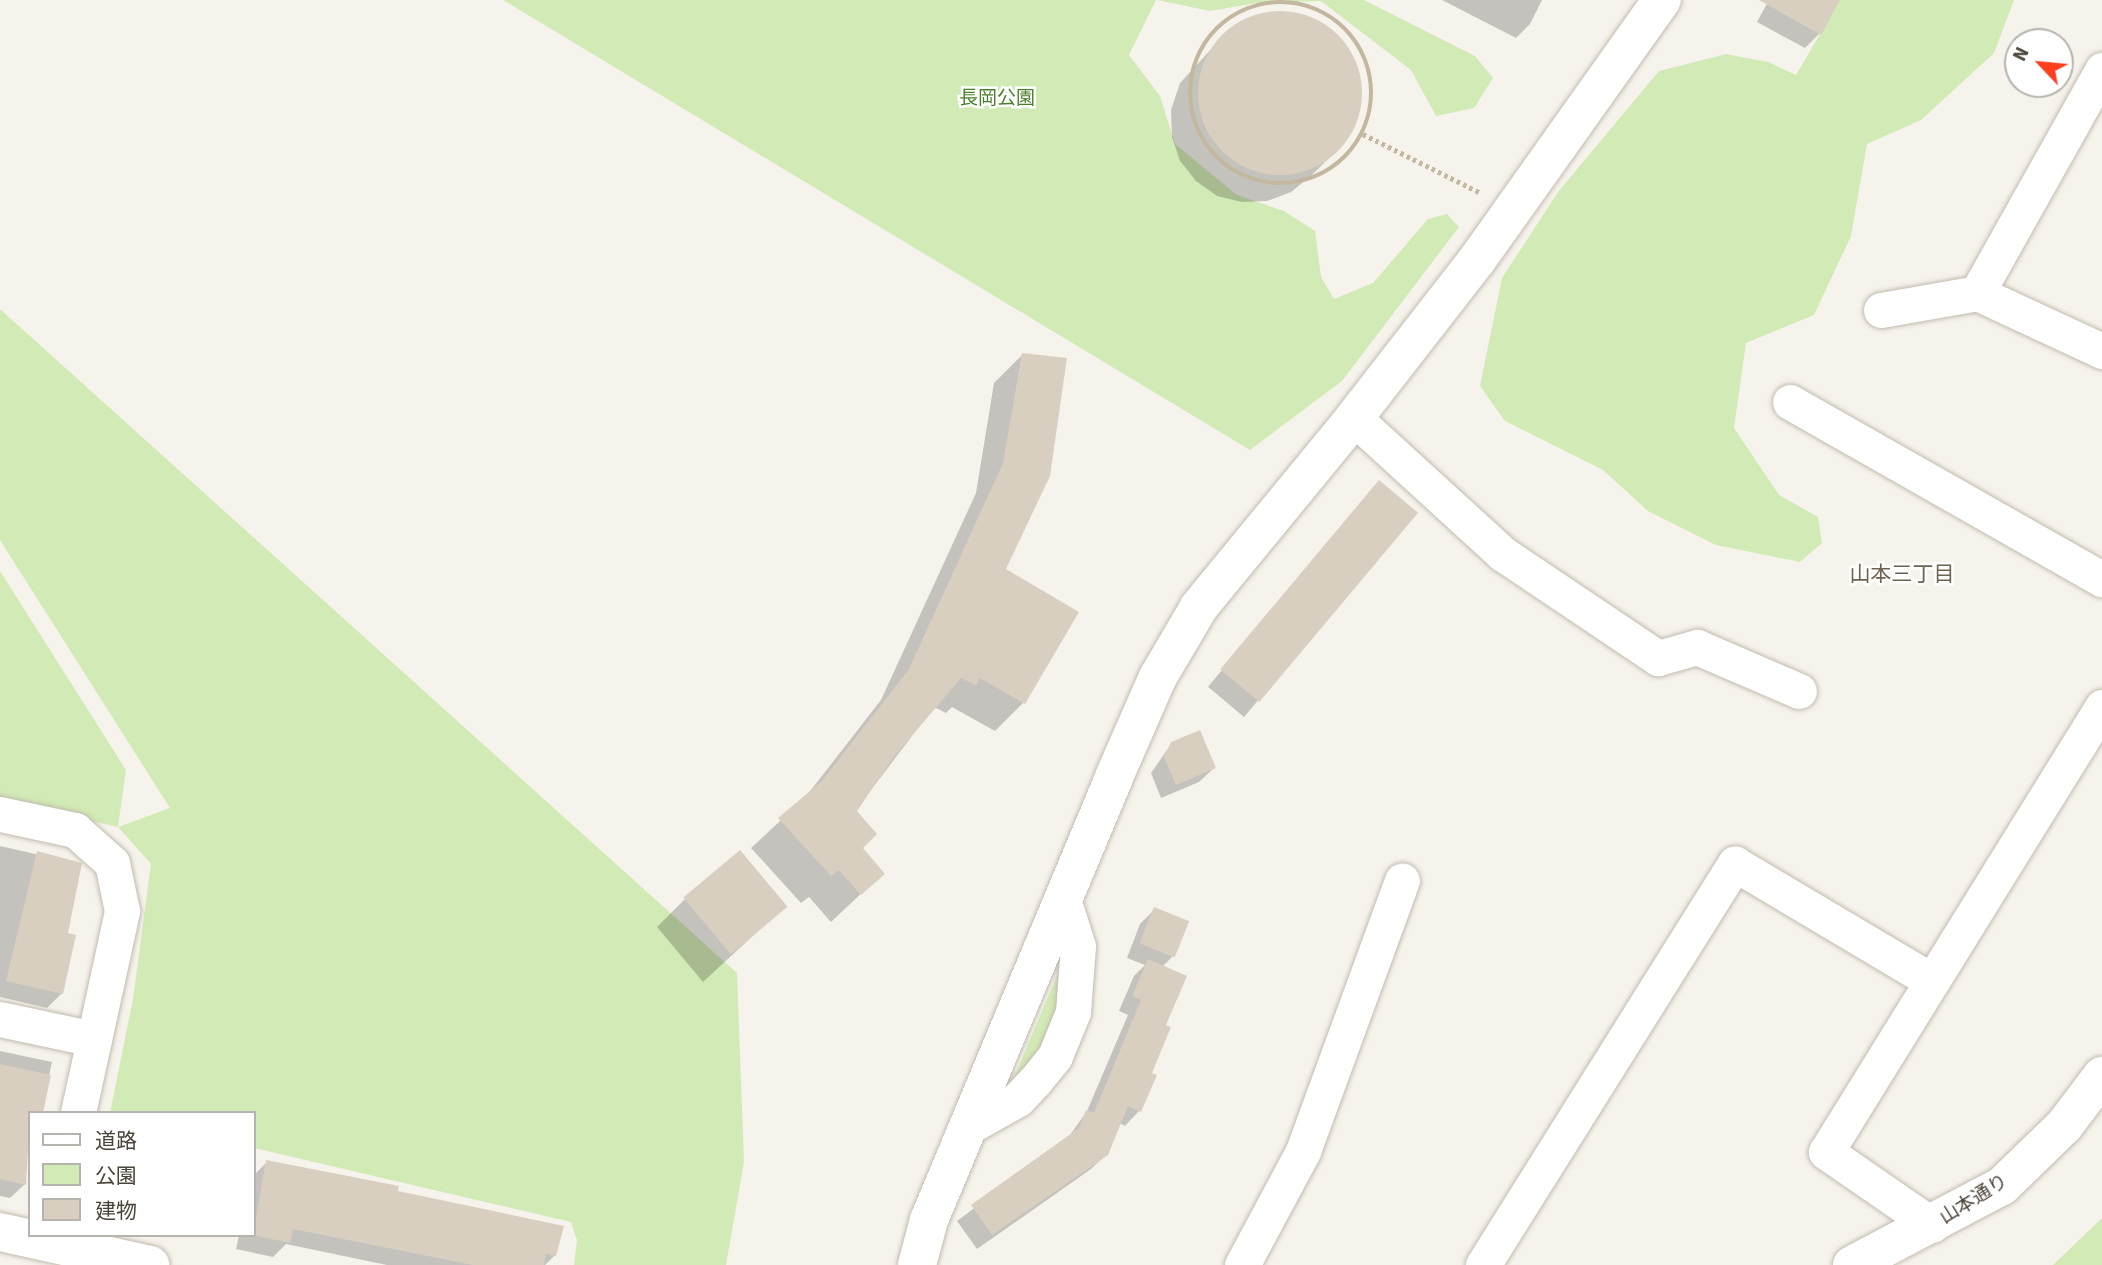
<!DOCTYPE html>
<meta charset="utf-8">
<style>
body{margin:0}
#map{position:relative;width:2102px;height:1265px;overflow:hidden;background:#f6f3ec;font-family:"Source Sans 3","Noto Sans JP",sans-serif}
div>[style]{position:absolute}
.green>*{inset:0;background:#d2eab5}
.shadow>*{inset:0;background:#0003;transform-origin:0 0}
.building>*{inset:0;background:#d8cfc1;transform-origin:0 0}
.round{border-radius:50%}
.path>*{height:4.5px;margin-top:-2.25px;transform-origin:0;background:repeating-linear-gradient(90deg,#c4b79f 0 3.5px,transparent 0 7px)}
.path>.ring{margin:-2.25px;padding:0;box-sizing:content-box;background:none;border:4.5px solid #c4b79f;border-radius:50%}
.roads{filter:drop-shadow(0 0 2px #c2bbae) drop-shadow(0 0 2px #c2bbae)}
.minor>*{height:35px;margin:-17.5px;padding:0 17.5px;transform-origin:17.5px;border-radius:17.5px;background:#fff}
.tertiary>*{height:38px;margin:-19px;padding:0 19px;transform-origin:19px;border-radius:19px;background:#fff}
span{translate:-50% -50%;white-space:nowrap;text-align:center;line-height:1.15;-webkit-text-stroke:5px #fff;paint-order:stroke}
.park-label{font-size:19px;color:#4a7f2a}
.street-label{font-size:19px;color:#4b4439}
.neighbourhood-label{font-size:21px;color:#6e6250}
.legend{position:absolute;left:28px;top:1111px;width:228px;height:126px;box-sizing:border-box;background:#fff;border:2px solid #b7b4b0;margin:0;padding:9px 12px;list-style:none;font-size:21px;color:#4b4439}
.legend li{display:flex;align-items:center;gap:14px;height:35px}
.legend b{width:35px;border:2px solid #b7b4b0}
.north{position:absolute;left:2004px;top:28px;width:70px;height:70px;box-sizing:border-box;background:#fff;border:2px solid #b7b4b0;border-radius:50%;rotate:296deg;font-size:19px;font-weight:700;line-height:28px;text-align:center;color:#4b4439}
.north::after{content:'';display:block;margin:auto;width:24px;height:32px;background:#fc3f1d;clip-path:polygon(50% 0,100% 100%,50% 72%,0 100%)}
</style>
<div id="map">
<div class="green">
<div style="clip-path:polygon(503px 0,1156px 0,1129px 55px,1160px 96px,1175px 144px,1237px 195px,1284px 211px,1315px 231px,1321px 277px,1334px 299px,1373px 283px,1428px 219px,1447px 214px,1459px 227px,1342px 381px,1250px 450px)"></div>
<div style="clip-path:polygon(1157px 0,1364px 0,1475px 56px,1493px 78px,1474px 108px,1436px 116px,1411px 70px,1321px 1px,1257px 3px,1210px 11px)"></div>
<div style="clip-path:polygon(1840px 0,2014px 0,1994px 53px,1921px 120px,1867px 144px,1851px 236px,1814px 315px,1746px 343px,1734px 428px,1779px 495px,1818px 517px,1822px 543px,1800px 562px,1716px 545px,1648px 511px,1603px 470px,1505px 421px,1480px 386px,1502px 278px,1558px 192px,1659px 71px,1726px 54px,1768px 62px,1796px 75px)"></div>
<div style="clip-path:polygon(0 309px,737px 973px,744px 1162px,726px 1265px,574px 1265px,577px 1240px,571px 1222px,254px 1148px,254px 1113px,110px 1113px,133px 999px,151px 864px,118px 827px,0 801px,0 571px,126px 770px,118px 827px,170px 808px,0 540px)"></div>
<div style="clip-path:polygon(1059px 971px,1056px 1014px,1046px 1041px,1019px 1077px,1015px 1075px)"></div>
<div style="clip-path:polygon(2102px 1218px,2102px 1265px,2053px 1265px)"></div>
</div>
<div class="shadow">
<div style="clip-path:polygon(1442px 0,1542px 0,1530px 24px,1516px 38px)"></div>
<div style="clip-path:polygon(1769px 0,1830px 0,1820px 33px,1805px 48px,1757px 22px)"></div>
<div style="clip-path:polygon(1277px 12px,1305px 15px,1329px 28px,1347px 48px,1359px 73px,1361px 100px,1354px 125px,1340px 147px,1311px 176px,1291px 192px,1267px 201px,1242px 202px,1217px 196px,1196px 181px,1180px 161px,1172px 137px,1171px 110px,1180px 83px,1227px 32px,1250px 18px)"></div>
<div style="clip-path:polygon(1022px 355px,1004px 570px,1023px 703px,995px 731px,952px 707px,946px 713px,934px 707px,855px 811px,861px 849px,882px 874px,831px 922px,809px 897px,801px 903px,751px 848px,804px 799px,881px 700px,976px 493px,994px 383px)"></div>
<div style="left:1379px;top:483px;width:47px;height:266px;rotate:40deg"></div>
<div style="clip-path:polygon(1172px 743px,1214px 768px,1199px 782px,1161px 798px,1151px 773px)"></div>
<div style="clip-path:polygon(0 846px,80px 864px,66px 934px,62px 993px,47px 1008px,0 997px)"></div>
<div style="clip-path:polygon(685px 899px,784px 907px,703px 982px,657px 927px)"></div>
<div style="clip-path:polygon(1155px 909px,1173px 956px,1162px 967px,1164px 1026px,1139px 1111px,1125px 1126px,1119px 1123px,1107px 1154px,1091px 1169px,977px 1249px,957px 1221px,1068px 1138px,1087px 1111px,1128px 1015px,1119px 1011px,1134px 976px,1145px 965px,1127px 958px,1140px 924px)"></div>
<div style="clip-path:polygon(0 1051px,52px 1062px,41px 1113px,30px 1113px,25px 1184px,10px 1198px,0 1196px)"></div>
<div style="clip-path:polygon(267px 1162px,396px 1192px,555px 1255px,545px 1265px,387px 1265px,286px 1244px,273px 1257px,236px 1249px,239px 1235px,254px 1235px,254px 1175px)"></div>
</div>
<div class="building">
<div style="clip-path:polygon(1759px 0,1840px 0,1821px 35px)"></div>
<div class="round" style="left:1198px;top:11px;width:164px;height:164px"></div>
<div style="clip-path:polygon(1022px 353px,1067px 358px,1050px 476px,1006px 569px,1079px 612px,1025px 704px,980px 678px,976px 685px,961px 678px,893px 758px,857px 811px,877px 834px,863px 848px,885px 874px,861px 895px,839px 870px,831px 876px,778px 818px,822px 781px,909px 669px,1003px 463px)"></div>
<div style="left:1379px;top:480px;width:51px;height:247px;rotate:40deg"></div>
<div style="clip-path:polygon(1200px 730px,1216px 768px,1176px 785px,1164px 757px,1171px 742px)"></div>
<div style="left:740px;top:850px;width:74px;height:74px;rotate:50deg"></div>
<div style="clip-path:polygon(37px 851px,82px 863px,68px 933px,76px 935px,63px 994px,6px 981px)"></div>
<div style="left:1154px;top:907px;width:38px;height:39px;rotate:22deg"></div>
<div style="clip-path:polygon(1148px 959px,1187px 976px,1166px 1025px,1171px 1027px,1152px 1073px,1157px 1075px,1141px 1112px,1128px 1106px,1108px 1155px,992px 1235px,971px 1205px,1079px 1128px,1086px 1110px,1094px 1113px,1141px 1000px,1132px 996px)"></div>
<div style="clip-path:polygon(0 1064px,51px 1075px,43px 1113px,30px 1113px,26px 1185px,0 1179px)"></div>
<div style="clip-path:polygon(266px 1160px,399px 1186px,398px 1191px,564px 1226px,556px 1256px,546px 1254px,544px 1265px,473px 1265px,293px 1229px,290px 1243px,253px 1235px)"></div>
</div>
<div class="path">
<div class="ring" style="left:1190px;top:2px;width:177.5px;height:177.5px"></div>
<div style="left:1363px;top:134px;width:132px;rotate:26.6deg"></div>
</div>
<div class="roads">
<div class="minor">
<div style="left:1977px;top:293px;width:256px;rotate:-60.7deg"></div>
<div style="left:1881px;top:310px;width:97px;rotate:-10deg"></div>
<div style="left:1977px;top:293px;width:138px;rotate:24.9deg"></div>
<div style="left:1790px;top:402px;width:359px;rotate:29.6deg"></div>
<div style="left:1354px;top:418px;width:202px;rotate:42.4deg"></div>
<div style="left:1503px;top:554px;width:187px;rotate:33.9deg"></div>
<div style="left:1658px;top:658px;width:41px;rotate:-15.8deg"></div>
<div style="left:1697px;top:647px;width:111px;rotate:23.3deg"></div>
<div style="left:0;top:814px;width:77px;rotate:12deg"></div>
<div style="left:75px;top:830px;width:50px;rotate:41.7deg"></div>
<div style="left:112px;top:863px;width:49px;rotate:78.2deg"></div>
<div style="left:122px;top:911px;width:207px;rotate:102.3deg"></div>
<div style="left:0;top:1019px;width:96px;rotate:12deg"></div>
<div style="left:970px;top:1126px;width:55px;rotate:-29.4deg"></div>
<div style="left:1018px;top:1099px;width:25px;rotate:-47deg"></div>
<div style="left:1035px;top:1081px;width:32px;rotate:-51deg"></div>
<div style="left:1055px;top:1056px;width:48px;rotate:-67.8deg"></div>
<div style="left:1073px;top:1012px;width:66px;rotate:-85.7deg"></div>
<div style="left:1078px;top:946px;width:49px;rotate:-107.7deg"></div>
<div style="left:1932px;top:1225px;width:129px;rotate:-145.4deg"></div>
<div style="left:1826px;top:1152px;width:524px;rotate:-58.19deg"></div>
<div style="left:1242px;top:1265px;width:129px;rotate:-61.8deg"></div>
<div style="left:1303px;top:1151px;width:288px;rotate:-69.9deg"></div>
<div style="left:1483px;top:1265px;width:474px;rotate:-57.9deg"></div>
<div style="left:1735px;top:864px;width:229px;rotate:30.7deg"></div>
</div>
<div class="tertiary">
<div style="left:0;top:1232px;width:154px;rotate:12.4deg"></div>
<div style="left:917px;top:1265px;width:47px;rotate:-75.1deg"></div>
<div style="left:929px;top:1220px;width:480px;rotate:-67.3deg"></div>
<div style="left:1114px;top:777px;width:109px;rotate:-66.3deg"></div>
<div style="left:1158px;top:677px;width:81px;rotate:-59.6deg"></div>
<div style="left:1199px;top:607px;width:244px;rotate:-50.6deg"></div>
<div style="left:1354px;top:418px;width:200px;rotate:-52.1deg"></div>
<div style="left:1477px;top:260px;width:319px;rotate:-54.6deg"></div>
<div style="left:1852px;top:1265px;width:170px;rotate:-27.8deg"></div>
<div style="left:2002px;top:1186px;width:86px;rotate:-44.1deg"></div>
<div style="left:2064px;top:1126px;width:63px;rotate:-52.8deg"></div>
</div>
</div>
<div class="park-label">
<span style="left:997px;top:99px">長岡公園</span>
</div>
<div class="street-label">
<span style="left:1974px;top:1200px;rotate:-32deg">山本通り</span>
</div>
<div class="neighbourhood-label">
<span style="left:1902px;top:574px">山本三丁目</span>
</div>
<ul class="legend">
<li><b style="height:9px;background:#fff"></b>道路</li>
<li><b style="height:19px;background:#d2eab5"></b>公園</li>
<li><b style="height:19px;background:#d8cfc1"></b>建物</li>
</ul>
<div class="north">N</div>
</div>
